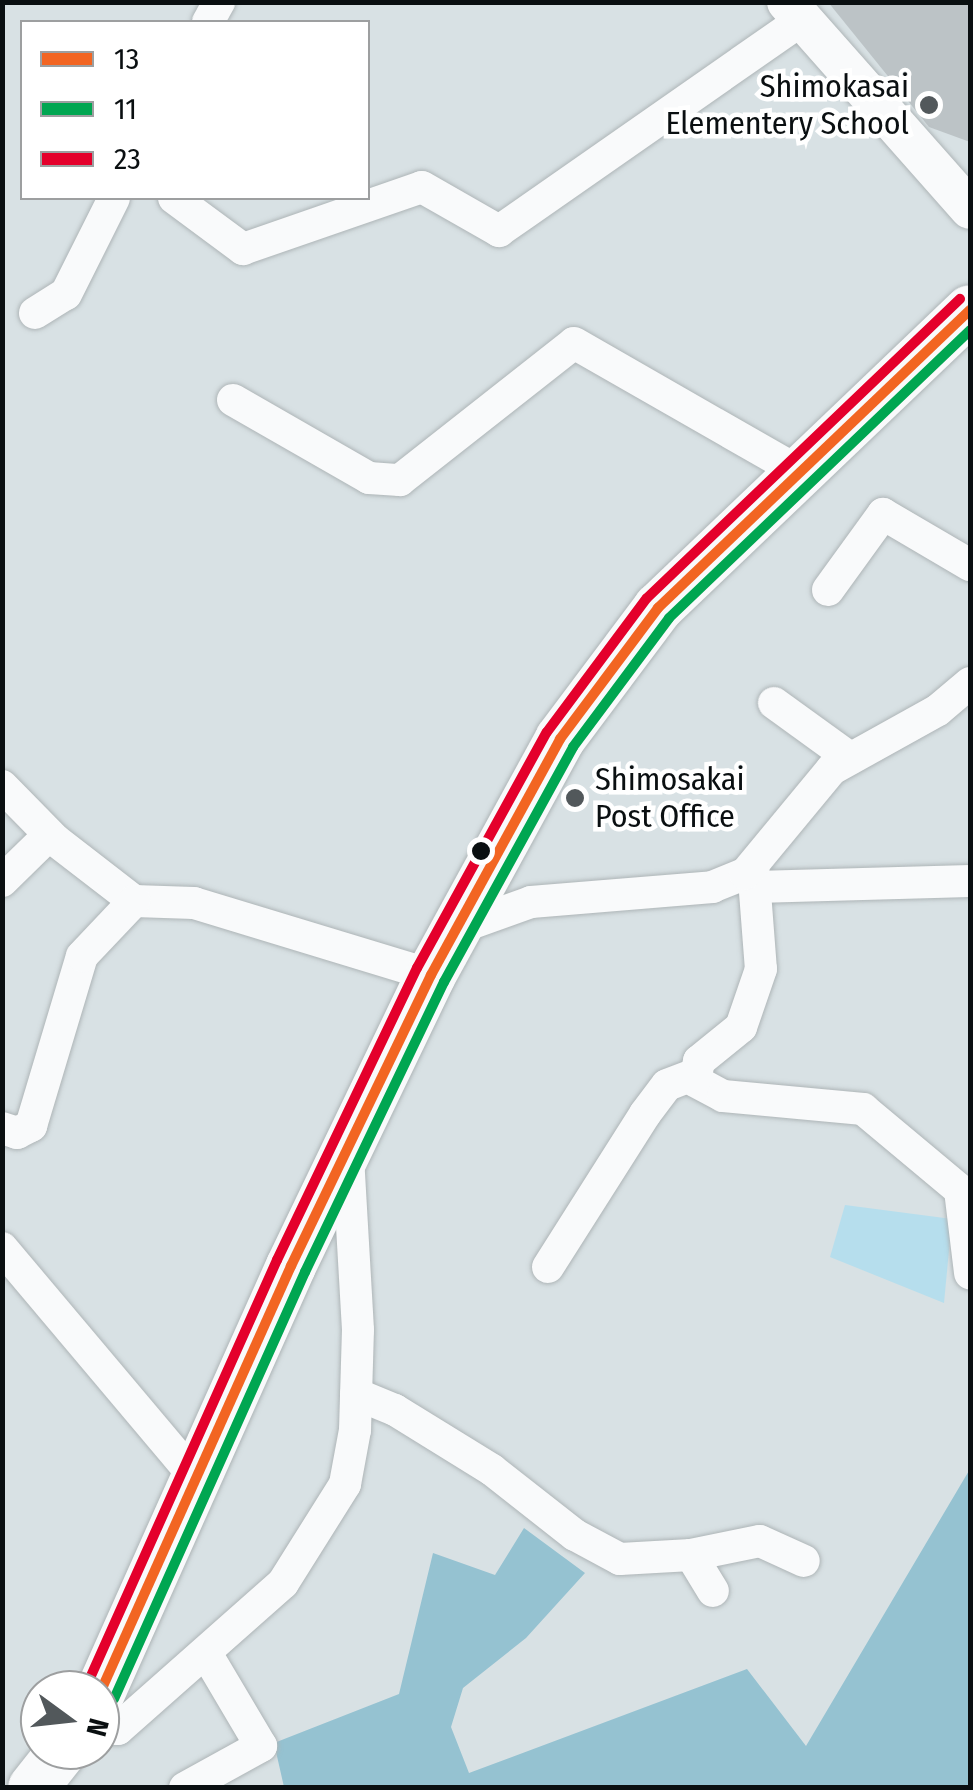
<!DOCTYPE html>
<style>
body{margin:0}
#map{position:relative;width:973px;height:1790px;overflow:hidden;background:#d8e1e4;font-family:"Fira Sans Condensed",sans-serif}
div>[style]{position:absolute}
.green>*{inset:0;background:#b6deed}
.forest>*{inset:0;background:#95c2d1}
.building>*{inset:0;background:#bcc3c6}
.roads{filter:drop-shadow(0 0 2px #aeb5b7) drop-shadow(0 0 2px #aeb5b7)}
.minor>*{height:32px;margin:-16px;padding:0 16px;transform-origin:16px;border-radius:16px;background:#f9fafb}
.tertiary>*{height:40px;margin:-20px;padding:0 20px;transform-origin:20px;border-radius:20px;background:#f9fafb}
.primary>*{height:50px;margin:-25px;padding:0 25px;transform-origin:25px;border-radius:25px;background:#f9fafb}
.bus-1>*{height:10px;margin:-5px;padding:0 5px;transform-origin:5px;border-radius:5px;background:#f26522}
.bus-2>*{height:10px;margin:-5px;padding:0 5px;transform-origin:5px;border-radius:5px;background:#00a651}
.bus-3>*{height:10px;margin:-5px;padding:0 5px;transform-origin:5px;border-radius:5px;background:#e4002b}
.dots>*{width:28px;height:28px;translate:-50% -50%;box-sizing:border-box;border:5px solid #fff;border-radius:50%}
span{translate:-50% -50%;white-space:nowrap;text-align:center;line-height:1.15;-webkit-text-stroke:9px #fff;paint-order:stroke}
.poi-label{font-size:32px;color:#0a0f11}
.right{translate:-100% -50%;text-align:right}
.left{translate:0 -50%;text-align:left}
.frame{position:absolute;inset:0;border:5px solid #0a0f11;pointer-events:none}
.legend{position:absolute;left:20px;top:20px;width:350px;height:180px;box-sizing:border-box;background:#fff;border:2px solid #9d9fa0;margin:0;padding:12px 18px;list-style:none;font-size:30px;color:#0a0f11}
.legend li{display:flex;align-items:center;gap:20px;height:50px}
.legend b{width:50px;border:2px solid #9d9fa0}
.north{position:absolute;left:20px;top:1670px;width:100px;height:100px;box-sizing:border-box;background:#fff;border:2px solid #9d9fa0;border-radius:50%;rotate:105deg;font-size:28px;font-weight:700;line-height:40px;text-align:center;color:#0a0f11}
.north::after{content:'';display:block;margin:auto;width:35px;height:45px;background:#52585b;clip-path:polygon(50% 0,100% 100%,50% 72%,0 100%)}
</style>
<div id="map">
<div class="green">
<div style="clip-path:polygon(845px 1205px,952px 1219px,944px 1303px,830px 1257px)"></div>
</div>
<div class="forest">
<div style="clip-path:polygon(970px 1469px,970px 1787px,284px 1787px,274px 1743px,399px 1694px,433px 1553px,495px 1575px,524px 1528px,585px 1573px,526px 1638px,463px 1688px,451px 1727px,469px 1773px,747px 1669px,806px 1746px)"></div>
</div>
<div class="building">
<div style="clip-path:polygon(828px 2px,970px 2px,970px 142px,929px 127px)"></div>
</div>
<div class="roads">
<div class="minor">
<div style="left:208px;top:22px;width:23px;rotate:-61deg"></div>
<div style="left:174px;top:198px;width:86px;rotate:36.5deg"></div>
<div style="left:243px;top:249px;width:189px;rotate:-19.1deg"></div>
<div style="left:422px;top:187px;width:89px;rotate:29.7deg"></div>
<div style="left:499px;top:231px;width:367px;rotate:-34.9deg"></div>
<div style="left:35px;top:313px;width:36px;rotate:-32deg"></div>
<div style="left:66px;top:294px;width:107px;rotate:-63.4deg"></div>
<div style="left:233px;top:400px;width:157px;rotate:29.8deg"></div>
<div style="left:369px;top:478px;width:31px;rotate:4deg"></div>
<div style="left:400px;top:480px;width:221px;rotate:-38.2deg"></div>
<div style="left:574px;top:343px;width:259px;rotate:29.8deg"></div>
<div style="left:828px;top:590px;width:94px;rotate:-54.1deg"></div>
<div style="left:883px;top:514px;width:101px;rotate:30.4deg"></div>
<div style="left:774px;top:703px;width:94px;rotate:35.9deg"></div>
<div style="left:2px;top:786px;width:76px;rotate:45.5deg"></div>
<div style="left:55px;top:840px;width:100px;rotate:37.7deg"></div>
<div style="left:134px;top:901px;width:60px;rotate:1.9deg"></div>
<div style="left:194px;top:903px;width:248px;rotate:16.9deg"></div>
<div style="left:753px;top:866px;width:103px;rotate:85.6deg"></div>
<div style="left:761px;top:969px;width:61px;rotate:109deg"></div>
<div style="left:741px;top:1027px;width:54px;rotate:141deg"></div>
<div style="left:699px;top:1061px;width:20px;rotate:101deg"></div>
<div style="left:695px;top:1081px;width:32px;rotate:28deg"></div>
<div style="left:723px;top:1096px;width:141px;rotate:5.3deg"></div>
<div style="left:863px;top:1109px;width:126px;rotate:39.9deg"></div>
<div style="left:960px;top:1190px;width:84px;rotate:83.1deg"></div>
<div style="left:2px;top:881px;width:66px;rotate:-44.4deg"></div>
<div style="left:756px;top:887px;width:214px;rotate:-1.6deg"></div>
<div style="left:453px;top:930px;width:83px;rotate:-19.7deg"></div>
<div style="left:531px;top:902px;width:182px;rotate:-4.7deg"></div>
<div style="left:712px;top:887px;width:35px;rotate:-22deg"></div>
<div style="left:745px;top:874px;width:136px;rotate:-50.4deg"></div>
<div style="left:832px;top:769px;width:121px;rotate:-29.1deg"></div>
<div style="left:938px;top:710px;width:42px;rotate:-40.2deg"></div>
<div style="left:2px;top:1128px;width:16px;rotate:18deg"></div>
<div style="left:17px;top:1133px;width:16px;rotate:-27deg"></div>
<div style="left:31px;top:1126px;width:177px;rotate:-73.3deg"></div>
<div style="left:82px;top:956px;width:76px;rotate:-46.6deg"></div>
<div style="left:2px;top:1248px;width:306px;rotate:49.9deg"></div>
<div style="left:548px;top:1267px;width:181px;rotate:-57.6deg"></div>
<div style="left:645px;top:1114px;width:36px;rotate:-53deg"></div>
<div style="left:667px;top:1085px;width:31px;rotate:-21deg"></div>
<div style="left:356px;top:1394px;width:42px;rotate:22.3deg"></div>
<div style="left:395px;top:1410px;width:114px;rotate:31.7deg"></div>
<div style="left:492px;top:1470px;width:105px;rotate:38.1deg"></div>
<div style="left:575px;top:1535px;width:51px;rotate:28.1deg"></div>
<div style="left:620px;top:1559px;width:71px;rotate:-3.2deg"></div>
<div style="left:691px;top:1555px;width:42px;rotate:58.6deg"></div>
<div style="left:691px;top:1555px;width:70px;rotate:-11.5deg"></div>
<div style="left:760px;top:1541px;width:48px;rotate:24.4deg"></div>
<div style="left:100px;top:1728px;width:18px;rotate:3deg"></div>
<div style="left:118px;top:1729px;width:220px;rotate:-41.5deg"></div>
<div style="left:283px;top:1583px;width:117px;rotate:-57.9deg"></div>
<div style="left:345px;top:1484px;width:55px;rotate:-79.5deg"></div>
<div style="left:355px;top:1430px;width:100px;rotate:-88.3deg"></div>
<div style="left:358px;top:1330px;width:171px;rotate:-93.3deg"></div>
<div style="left:185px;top:1788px;width:87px;rotate:-28.9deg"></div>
<div style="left:261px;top:1746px;width:108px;rotate:-120.6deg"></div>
</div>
<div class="tertiary">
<div style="left:787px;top:2px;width:276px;rotate:48.5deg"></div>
</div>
<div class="primary">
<div style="left:100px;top:1693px;width:468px;rotate:-65.9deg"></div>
<div style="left:291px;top:1266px;width:323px;rotate:-64.3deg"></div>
<div style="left:431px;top:975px;width:269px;rotate:-61.3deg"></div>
<div style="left:560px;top:739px;width:164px;rotate:-53.2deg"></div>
<div style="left:658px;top:608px;width:431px;rotate:-43.7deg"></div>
<div style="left:33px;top:1788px;width:48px;rotate:-51.7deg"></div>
</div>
</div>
<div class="bus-1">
<div style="left:100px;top:1693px;width:468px;rotate:-65.9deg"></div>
<div style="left:291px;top:1266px;width:323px;rotate:-64.3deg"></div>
<div style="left:431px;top:975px;width:269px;rotate:-61.3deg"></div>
<div style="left:560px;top:739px;width:164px;rotate:-53.2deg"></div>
<div style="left:658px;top:608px;width:431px;rotate:-43.7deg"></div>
</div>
<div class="bus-2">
<div style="left:114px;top:1699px;width:468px;rotate:-65.9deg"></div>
<div style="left:305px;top:1272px;width:322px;rotate:-64.4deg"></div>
<div style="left:444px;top:982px;width:268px;rotate:-61.2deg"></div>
<div style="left:573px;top:747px;width:161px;rotate:-53.3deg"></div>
<div style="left:669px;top:618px;width:417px;rotate:-43.7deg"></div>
</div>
<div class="bus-3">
<div style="left:86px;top:1687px;width:468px;rotate:-65.9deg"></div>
<div style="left:277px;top:1260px;width:324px;rotate:-64.4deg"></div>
<div style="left:417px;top:968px;width:269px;rotate:-61.2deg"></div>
<div style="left:547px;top:732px;width:167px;rotate:-53.3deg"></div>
<div style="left:647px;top:598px;width:433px;rotate:-43.7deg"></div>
</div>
<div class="dots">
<div style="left:929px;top:105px;background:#52585b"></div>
<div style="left:575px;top:798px;background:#52585b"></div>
<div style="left:481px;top:851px;background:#0a0f11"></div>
</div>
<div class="poi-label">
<span class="right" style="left:909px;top:105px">Shimokasai<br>Elementery School</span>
<span class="left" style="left:595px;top:798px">Shimosakai<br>Post Office</span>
</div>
<div class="frame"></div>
<ul class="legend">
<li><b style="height:12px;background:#f26522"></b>13</li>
<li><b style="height:12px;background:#00a651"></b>11</li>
<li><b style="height:12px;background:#e4002b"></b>23</li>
</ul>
<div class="north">N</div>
</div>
